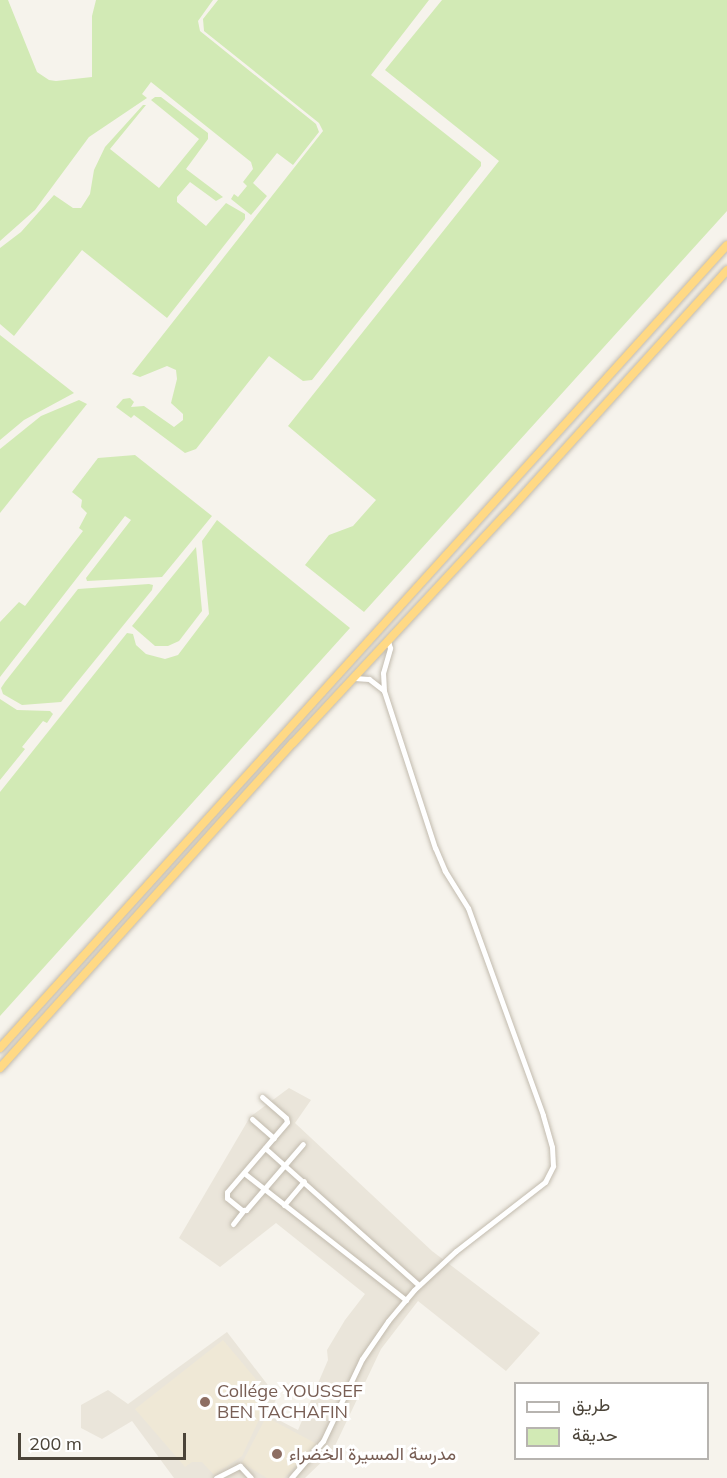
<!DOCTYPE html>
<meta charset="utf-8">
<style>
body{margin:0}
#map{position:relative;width:727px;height:1478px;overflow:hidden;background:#f6f3ec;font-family:Mulish,Vazirmatn,sans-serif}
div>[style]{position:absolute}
.residential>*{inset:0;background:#eae5da}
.education>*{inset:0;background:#efe8d6}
.green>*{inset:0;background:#d2eab5}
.roads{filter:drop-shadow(0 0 2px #c2bbae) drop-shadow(0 0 2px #c2bbae)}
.minor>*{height:5px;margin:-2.5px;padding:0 2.5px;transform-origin:2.5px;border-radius:2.5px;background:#fff}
.trunk>*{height:8px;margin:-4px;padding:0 4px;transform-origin:4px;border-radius:4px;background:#ffd985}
.dots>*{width:16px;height:16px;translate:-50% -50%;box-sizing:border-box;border:3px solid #fff;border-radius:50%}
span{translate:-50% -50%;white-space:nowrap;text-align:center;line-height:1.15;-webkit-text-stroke:6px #fff;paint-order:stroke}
.education-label{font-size:18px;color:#785e54}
.left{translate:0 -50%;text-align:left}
.legend{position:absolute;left:514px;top:1382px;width:195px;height:78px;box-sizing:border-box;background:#fff;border:2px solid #b7b4b0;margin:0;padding:8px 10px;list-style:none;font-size:18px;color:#4b4439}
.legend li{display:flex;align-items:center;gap:12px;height:30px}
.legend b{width:30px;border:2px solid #b7b4b0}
.scale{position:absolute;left:18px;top:1433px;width:168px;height:27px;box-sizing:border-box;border:3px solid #4b4439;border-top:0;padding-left:8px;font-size:18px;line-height:21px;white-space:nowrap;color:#4b4439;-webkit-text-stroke:4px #fff;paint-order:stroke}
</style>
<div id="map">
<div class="residential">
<div style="clip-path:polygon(289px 1088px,311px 1100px,295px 1123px,432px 1251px,540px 1333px,506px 1371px,418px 1301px,381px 1349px,332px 1452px,305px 1478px,174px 1478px,132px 1421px,102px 1439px,81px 1428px,81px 1405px,108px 1390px,128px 1404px,227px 1332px,277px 1397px,269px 1415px,298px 1430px,328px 1360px,327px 1350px,345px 1320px,365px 1294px,276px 1223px,220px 1267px,179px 1238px,250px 1117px)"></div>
</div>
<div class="education">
<div style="clip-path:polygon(223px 1340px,270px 1396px,242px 1456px,214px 1475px,202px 1462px,192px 1462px,185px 1467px,135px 1409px)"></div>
<div style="clip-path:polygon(266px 1417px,317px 1444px,284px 1478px,267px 1478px,242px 1463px)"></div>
</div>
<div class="green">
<div style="clip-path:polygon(0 0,8px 0,37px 72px,49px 80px,56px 81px,92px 77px,92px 16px,96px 0,213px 0,198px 21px,200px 31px,316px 124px,319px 132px,293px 165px,277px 153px,253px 183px,267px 196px,251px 215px,231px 199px,234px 194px,238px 197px,247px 186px,243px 182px,253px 169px,251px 162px,151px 82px,142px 94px,147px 98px,89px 137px,35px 210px,0 241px)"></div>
<div style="clip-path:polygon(218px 0,429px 0,371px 75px,481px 162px,481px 166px,312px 380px,303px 381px,269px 356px,196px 449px,185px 453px,134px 415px,131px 418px,116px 407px,123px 399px,130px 398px,134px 402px,131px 407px,144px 406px,174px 427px,183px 420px,183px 414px,171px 403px,177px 379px,176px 370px,167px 366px,140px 377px,132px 374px,323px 131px,319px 123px,204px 31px,203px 19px)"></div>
<div style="clip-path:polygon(442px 0,727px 0,727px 211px,364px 612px,305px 565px,329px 535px,353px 526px,376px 500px,288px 426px,499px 161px,385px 70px)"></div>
<div style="clip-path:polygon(155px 97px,161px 97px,208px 133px,208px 139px,186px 169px,223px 197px,216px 201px,190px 182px,177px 197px,177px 202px,206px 226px,226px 203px,245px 214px,245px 219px,167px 318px,82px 250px,14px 336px,0 324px,0 248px,21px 232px,54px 195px,73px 208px,81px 208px,90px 194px,94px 170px,105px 147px,143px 105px,146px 105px,110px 149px,159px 188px,199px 139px,151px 100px)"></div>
<div style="clip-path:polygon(0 335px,74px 393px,24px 420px,0 440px)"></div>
<div style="clip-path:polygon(79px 400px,87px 404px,0 513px,0 449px,41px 416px)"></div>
<div style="clip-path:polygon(135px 455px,212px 516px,162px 577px,87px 581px,86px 578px,131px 520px,125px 516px,0 677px,0 622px,19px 602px,25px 606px,83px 531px,79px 528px,87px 513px,81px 507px,82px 500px,72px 492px,98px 458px)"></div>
<div style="clip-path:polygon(217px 520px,350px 628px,0 1016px,0 792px,127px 633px,133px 634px,136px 645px,146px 654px,165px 659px,178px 655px,209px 614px,202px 541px)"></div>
<div style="clip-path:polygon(196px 547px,202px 611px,179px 641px,168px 646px,155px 646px,132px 626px)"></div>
<div style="clip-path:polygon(149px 584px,153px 585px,152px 590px,61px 702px,22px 705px,3px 694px,1px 688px,5px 682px,78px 589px)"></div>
<div style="clip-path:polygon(0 699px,17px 710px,50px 711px,53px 714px,47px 723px,43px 721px,22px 747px,25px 749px,0 780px)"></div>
</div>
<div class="roads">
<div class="minor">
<div style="left:354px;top:678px;width:15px;rotate:4deg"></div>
<div style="left:369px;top:679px;width:18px;rotate:38deg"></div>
<div style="left:262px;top:1097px;width:32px;rotate:41deg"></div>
<div style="left:286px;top:1118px;width:4px;rotate:76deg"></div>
<div style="left:287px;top:1122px;width:92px;rotate:130.6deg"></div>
<div style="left:227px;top:1192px;width:6px;rotate:90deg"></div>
<div style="left:227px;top:1198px;width:19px;rotate:39deg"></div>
<div style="left:242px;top:1210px;width:4px"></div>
<div style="left:246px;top:1210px;width:87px;rotate:-49.2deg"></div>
<div style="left:252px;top:1119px;width:29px;rotate:41deg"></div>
<div style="left:265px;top:1148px;width:206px;rotate:41.7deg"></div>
<div style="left:244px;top:1173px;width:206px;rotate:38.1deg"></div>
<div style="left:284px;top:1205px;width:31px;rotate:-50deg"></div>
<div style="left:233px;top:1224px;width:18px;rotate:-52deg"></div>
<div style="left:216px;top:1478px;width:27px;rotate:-27deg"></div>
<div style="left:240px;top:1466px;width:16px;rotate:47deg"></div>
<div style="left:291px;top:1478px;width:49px;rotate:-49.1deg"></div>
<div style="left:323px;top:1441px;width:91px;rotate:-64.6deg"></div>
<div style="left:362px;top:1359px;width:46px;rotate:-55.6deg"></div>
<div style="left:388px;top:1321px;width:40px;rotate:-50deg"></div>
<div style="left:414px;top:1290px;width:57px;rotate:-42.9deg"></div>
<div style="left:456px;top:1251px;width:113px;rotate:-37.8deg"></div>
<div style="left:545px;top:1182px;width:18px;rotate:-63deg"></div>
<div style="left:553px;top:1166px;width:19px;rotate:-93deg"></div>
<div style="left:552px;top:1147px;width:33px;rotate:-106deg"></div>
<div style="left:543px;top:1115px;width:220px;rotate:-109.9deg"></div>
<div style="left:468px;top:908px;width:44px;rotate:-121.9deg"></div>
<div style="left:445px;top:871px;width:25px;rotate:-113deg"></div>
<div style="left:435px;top:848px;width:165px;rotate:-108deg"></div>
<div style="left:384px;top:691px;width:18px;rotate:-93deg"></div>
<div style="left:383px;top:673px;width:26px;rotate:-74deg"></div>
<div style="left:390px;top:648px;width:7px;rotate:-106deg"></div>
</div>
<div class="trunk">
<div style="left:0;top:1048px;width:1083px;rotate:-47.84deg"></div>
<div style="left:0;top:1068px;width:438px;rotate:-48deg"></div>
<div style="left:293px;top:743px;width:314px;rotate:-47.1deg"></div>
<div style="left:507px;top:513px;width:328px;rotate:-47.8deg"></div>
</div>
</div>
<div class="dots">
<div style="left:205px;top:1402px;background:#8d6e63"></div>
<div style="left:277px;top:1454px;background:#8d6e63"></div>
</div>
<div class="education-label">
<span class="left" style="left:217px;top:1402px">Collége YOUSSEF<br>BEN TACHAFIN</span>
<span class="left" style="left:289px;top:1454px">مدرسة المسيرة الخضراء</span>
</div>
<ul class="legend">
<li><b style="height:8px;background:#fff"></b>طريق</li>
<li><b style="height:16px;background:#d2eab5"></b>حديقة</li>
</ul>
<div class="scale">200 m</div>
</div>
